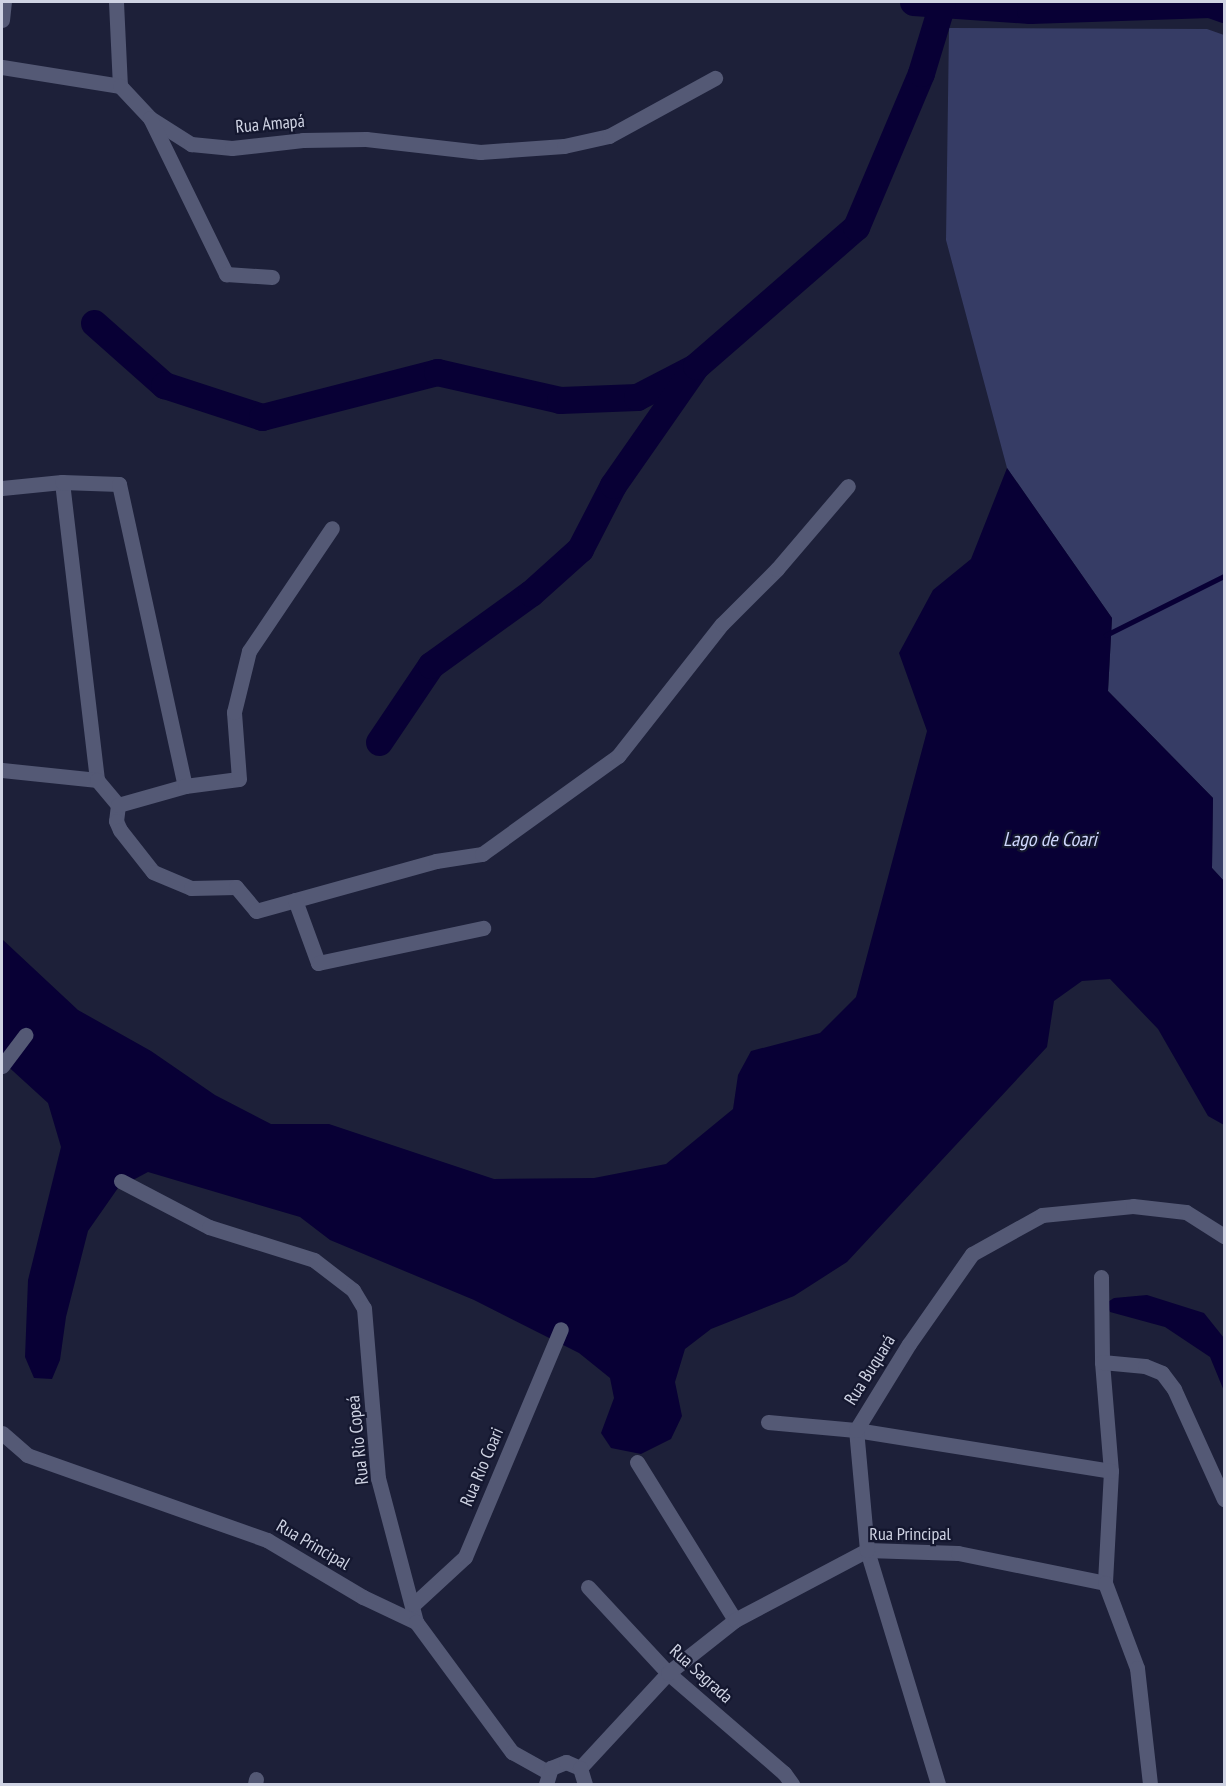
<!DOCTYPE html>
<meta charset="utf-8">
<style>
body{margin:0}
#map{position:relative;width:1226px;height:1786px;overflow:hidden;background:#1d2039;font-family:"PT Sans Narrow",sans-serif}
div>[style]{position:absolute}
.green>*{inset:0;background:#363c65}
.water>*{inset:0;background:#080035}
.stream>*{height:4.5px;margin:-2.25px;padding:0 2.25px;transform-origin:2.25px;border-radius:2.25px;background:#080035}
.river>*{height:27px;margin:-13.5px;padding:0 13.5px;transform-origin:13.5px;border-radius:13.5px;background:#080035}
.minor>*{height:15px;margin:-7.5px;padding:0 7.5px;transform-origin:7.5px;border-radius:7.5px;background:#545975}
span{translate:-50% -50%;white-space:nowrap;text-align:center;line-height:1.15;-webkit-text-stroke:4.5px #14172f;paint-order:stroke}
.street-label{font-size:18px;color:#cfd3e3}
.water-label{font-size:20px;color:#cfd7fc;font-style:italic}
.frame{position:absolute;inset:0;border:3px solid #cfd3e3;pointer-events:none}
</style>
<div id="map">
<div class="green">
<div style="clip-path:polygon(949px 28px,1207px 29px,1224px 35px,1224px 881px,1212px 868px,1213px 798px,1108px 691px,1112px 618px,1007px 468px,946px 240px)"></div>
</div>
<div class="water">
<div style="clip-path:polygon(1007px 468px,1112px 618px,1108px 691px,1213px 798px,1212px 868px,1224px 881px,1224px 1125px,1208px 1116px,1158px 1029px,1110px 979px,1082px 981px,1054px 1001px,1047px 1047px,847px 1262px,794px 1296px,711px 1329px,685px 1349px,675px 1382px,682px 1416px,671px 1439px,641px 1454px,611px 1448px,601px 1433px,614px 1398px,610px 1378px,579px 1353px,474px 1300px,330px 1240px,300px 1217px,148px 1172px,118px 1188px,88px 1231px,66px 1317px,60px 1360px,52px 1379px,34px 1378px,25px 1357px,28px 1280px,61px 1147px,48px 1103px,2px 1061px,2px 939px,78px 1010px,151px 1051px,215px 1095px,271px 1124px,329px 1124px,494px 1179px,594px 1178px,666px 1164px,733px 1109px,738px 1075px,751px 1051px,820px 1033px,856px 997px,927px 731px,899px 653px,933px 590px,971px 559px)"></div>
<div style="clip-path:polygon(1147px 1295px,1204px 1313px,1224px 1338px,1224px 1391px,1210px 1357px,1165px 1327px,1110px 1312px,1106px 1303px,1114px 1298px)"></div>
</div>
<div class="stream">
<div style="left:1106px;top:635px;width:132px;rotate:-26.6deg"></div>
</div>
<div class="river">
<div style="left:913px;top:2px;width:117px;rotate:3.9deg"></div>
<div style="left:1030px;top:10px;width:180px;rotate:-1.9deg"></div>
<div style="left:1210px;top:4px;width:15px;rotate:20deg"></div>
<div style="left:94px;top:323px;width:94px;rotate:41.5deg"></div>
<div style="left:164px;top:385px;width:103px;rotate:18.1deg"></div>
<div style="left:262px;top:417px;width:181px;rotate:-14.4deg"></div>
<div style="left:437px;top:372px;width:126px;rotate:12.8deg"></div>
<div style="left:560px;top:400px;width:77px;rotate:-2.2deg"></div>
<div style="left:637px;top:397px;width:63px;rotate:-27.4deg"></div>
<div style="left:379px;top:742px;width:93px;rotate:-56deg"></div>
<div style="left:431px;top:665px;width:123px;rotate:-35.8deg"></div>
<div style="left:531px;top:593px;width:66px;rotate:-41.9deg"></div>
<div style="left:580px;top:549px;width:72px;rotate:-62.7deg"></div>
<div style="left:613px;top:485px;width:145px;rotate:-55.1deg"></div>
<div style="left:696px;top:366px;width:212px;rotate:-41deg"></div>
<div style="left:856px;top:227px;width:167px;rotate:-67.1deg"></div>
<div style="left:921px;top:73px;width:72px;rotate:-73.1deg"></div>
</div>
<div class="minor">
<div style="left:116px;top:2px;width:84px;rotate:87.3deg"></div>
<div style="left:2px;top:20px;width:18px;rotate:-84deg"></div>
<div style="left:2px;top:67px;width:120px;rotate:9.1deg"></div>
<div style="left:120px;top:86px;width:44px;rotate:46.8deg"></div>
<div style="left:150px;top:118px;width:49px;rotate:32.4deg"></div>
<div style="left:191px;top:144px;width:41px;rotate:5.6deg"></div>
<div style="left:232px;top:148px;width:71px;rotate:-6.4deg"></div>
<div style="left:303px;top:140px;width:63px;rotate:-0.9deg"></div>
<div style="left:366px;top:139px;width:115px;rotate:6.5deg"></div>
<div style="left:480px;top:152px;width:84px;rotate:-4.1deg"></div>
<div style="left:564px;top:146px;width:46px;rotate:-12.5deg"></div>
<div style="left:609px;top:136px;width:121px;rotate:-28.7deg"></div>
<div style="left:150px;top:118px;width:174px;rotate:64deg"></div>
<div style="left:226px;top:274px;width:46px;rotate:3.7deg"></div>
<div style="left:62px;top:482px;width:300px;rotate:83.3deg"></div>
<div style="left:2px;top:488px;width:60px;rotate:-5.7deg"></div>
<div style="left:62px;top:482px;width:57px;rotate:2deg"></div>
<div style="left:119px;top:484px;width:309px;rotate:77.7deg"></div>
<div style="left:2px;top:770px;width:96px;rotate:6deg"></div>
<div style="left:97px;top:780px;width:33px;rotate:50deg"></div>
<div style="left:118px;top:805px;width:16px;rotate:97deg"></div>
<div style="left:116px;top:821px;width:10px;rotate:66deg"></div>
<div style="left:120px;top:830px;width:53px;rotate:51.8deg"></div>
<div style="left:153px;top:872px;width:41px;rotate:22.8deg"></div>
<div style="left:191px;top:888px;width:45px;rotate:-1.3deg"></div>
<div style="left:236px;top:887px;width:31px;rotate:50deg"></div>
<div style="left:256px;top:911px;width:187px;rotate:-15.5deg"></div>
<div style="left:436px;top:861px;width:47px;rotate:-8.7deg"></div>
<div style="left:482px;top:854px;width:168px;rotate:-35.8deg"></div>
<div style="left:618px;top:756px;width:168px;rotate:-51.8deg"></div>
<div style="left:722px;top:624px;width:78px;rotate:-45deg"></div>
<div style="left:777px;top:569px;width:109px;rotate:-49.5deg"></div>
<div style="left:118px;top:805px;width:70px;rotate:-15.8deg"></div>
<div style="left:185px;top:786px;width:54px;rotate:-7.4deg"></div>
<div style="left:239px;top:779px;width:67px;rotate:-94.3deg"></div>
<div style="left:234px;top:712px;width:63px;rotate:-76.2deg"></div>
<div style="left:249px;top:651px;width:148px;rotate:-56deg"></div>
<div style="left:295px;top:900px;width:67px;rotate:69.9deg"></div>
<div style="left:318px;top:963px;width:169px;rotate:-12deg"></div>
<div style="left:2px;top:1066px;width:39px;rotate:-53deg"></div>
<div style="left:121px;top:1181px;width:99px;rotate:27.6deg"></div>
<div style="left:209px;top:1227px;width:110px;rotate:17.4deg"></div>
<div style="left:314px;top:1260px;width:49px;rotate:37.6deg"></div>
<div style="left:353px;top:1290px;width:21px;rotate:59deg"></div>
<div style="left:364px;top:1308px;width:171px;rotate:85.3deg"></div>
<div style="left:378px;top:1478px;width:149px;rotate:75.2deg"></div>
<div style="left:1101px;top:1277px;width:85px;rotate:89.3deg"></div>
<div style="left:1102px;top:1362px;width:109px;rotate:85.3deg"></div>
<div style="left:1111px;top:1471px;width:112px;rotate:93.1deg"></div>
<div style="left:1102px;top:1362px;width:43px;rotate:5.3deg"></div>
<div style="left:1145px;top:1366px;width:18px;rotate:22deg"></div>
<div style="left:1162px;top:1373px;width:20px;rotate:53deg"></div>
<div style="left:1174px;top:1389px;width:121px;rotate:65.6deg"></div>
<div style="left:768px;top:1422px;width:88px;rotate:5.2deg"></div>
<div style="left:856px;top:1430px;width:258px;rotate:9.1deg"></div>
<div style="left:2px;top:1433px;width:33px;rotate:41deg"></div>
<div style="left:27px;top:1455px;width:255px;rotate:19.5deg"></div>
<div style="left:267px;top:1540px;width:112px;rotate:30.7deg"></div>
<div style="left:363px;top:1597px;width:59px;rotate:25.3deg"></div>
<div style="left:416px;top:1622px;width:162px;rotate:53.6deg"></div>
<div style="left:512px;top:1752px;width:41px;rotate:29.1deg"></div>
<div style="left:637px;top:1462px;width:186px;rotate:58.2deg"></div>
<div style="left:588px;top:1587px;width:117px;rotate:47.1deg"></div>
<div style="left:668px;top:1673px;width:153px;rotate:40.8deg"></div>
<div style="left:784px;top:1773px;width:14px;rotate:54deg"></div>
<div style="left:414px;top:1604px;width:69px;rotate:-42.7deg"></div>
<div style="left:465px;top:1557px;width:247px;rotate:-67.2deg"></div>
<div style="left:580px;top:1768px;width:129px;rotate:-47.2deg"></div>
<div style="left:668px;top:1673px;width:85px;rotate:-38.3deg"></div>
<div style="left:735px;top:1620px;width:149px;rotate:-27.9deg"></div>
<div style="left:867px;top:1550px;width:91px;rotate:1.9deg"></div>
<div style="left:958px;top:1553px;width:150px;rotate:11.5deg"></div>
<div style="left:1105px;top:1583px;width:91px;rotate:69.4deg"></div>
<div style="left:1137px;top:1668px;width:117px;rotate:83.6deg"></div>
<div style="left:255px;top:1784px;width:5px;rotate:-79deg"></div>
<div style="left:546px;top:1784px;width:17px;rotate:-73deg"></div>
<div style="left:551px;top:1768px;width:16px;rotate:-22deg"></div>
<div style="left:566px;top:1762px;width:15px;rotate:23deg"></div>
<div style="left:580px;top:1768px;width:17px;rotate:73deg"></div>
<div style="left:938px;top:1784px;width:245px;rotate:-106.9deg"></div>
<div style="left:867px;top:1550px;width:121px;rotate:-95.2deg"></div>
<div style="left:856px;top:1430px;width:101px;rotate:-58.4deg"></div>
<div style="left:909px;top:1344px;width:110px;rotate:-55deg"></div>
<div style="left:972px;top:1254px;width:80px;rotate:-29.1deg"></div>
<div style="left:1042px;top:1215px;width:91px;rotate:-5.6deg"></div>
<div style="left:1133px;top:1206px;width:53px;rotate:6.5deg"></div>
<div style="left:1186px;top:1212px;width:45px;rotate:32.3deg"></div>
</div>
<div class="street-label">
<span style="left:270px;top:124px;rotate:-5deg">Rua Amapá</span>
<span style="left:870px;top:1370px;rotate:-58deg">Rua Buquará</span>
<span style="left:358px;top:1440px;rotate:-96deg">Rua Rio Copeá</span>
<span style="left:482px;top:1467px;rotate:-67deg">Rua Rio Coari</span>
<span style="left:910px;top:1534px">Rua Principal</span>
<span style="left:313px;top:1545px;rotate:30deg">Rua Principal</span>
<span style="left:701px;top:1674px;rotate:42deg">Rua Sagrada</span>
</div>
<div class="water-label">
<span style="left:1050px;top:839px">Lago de Coari</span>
</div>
<div class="frame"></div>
</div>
